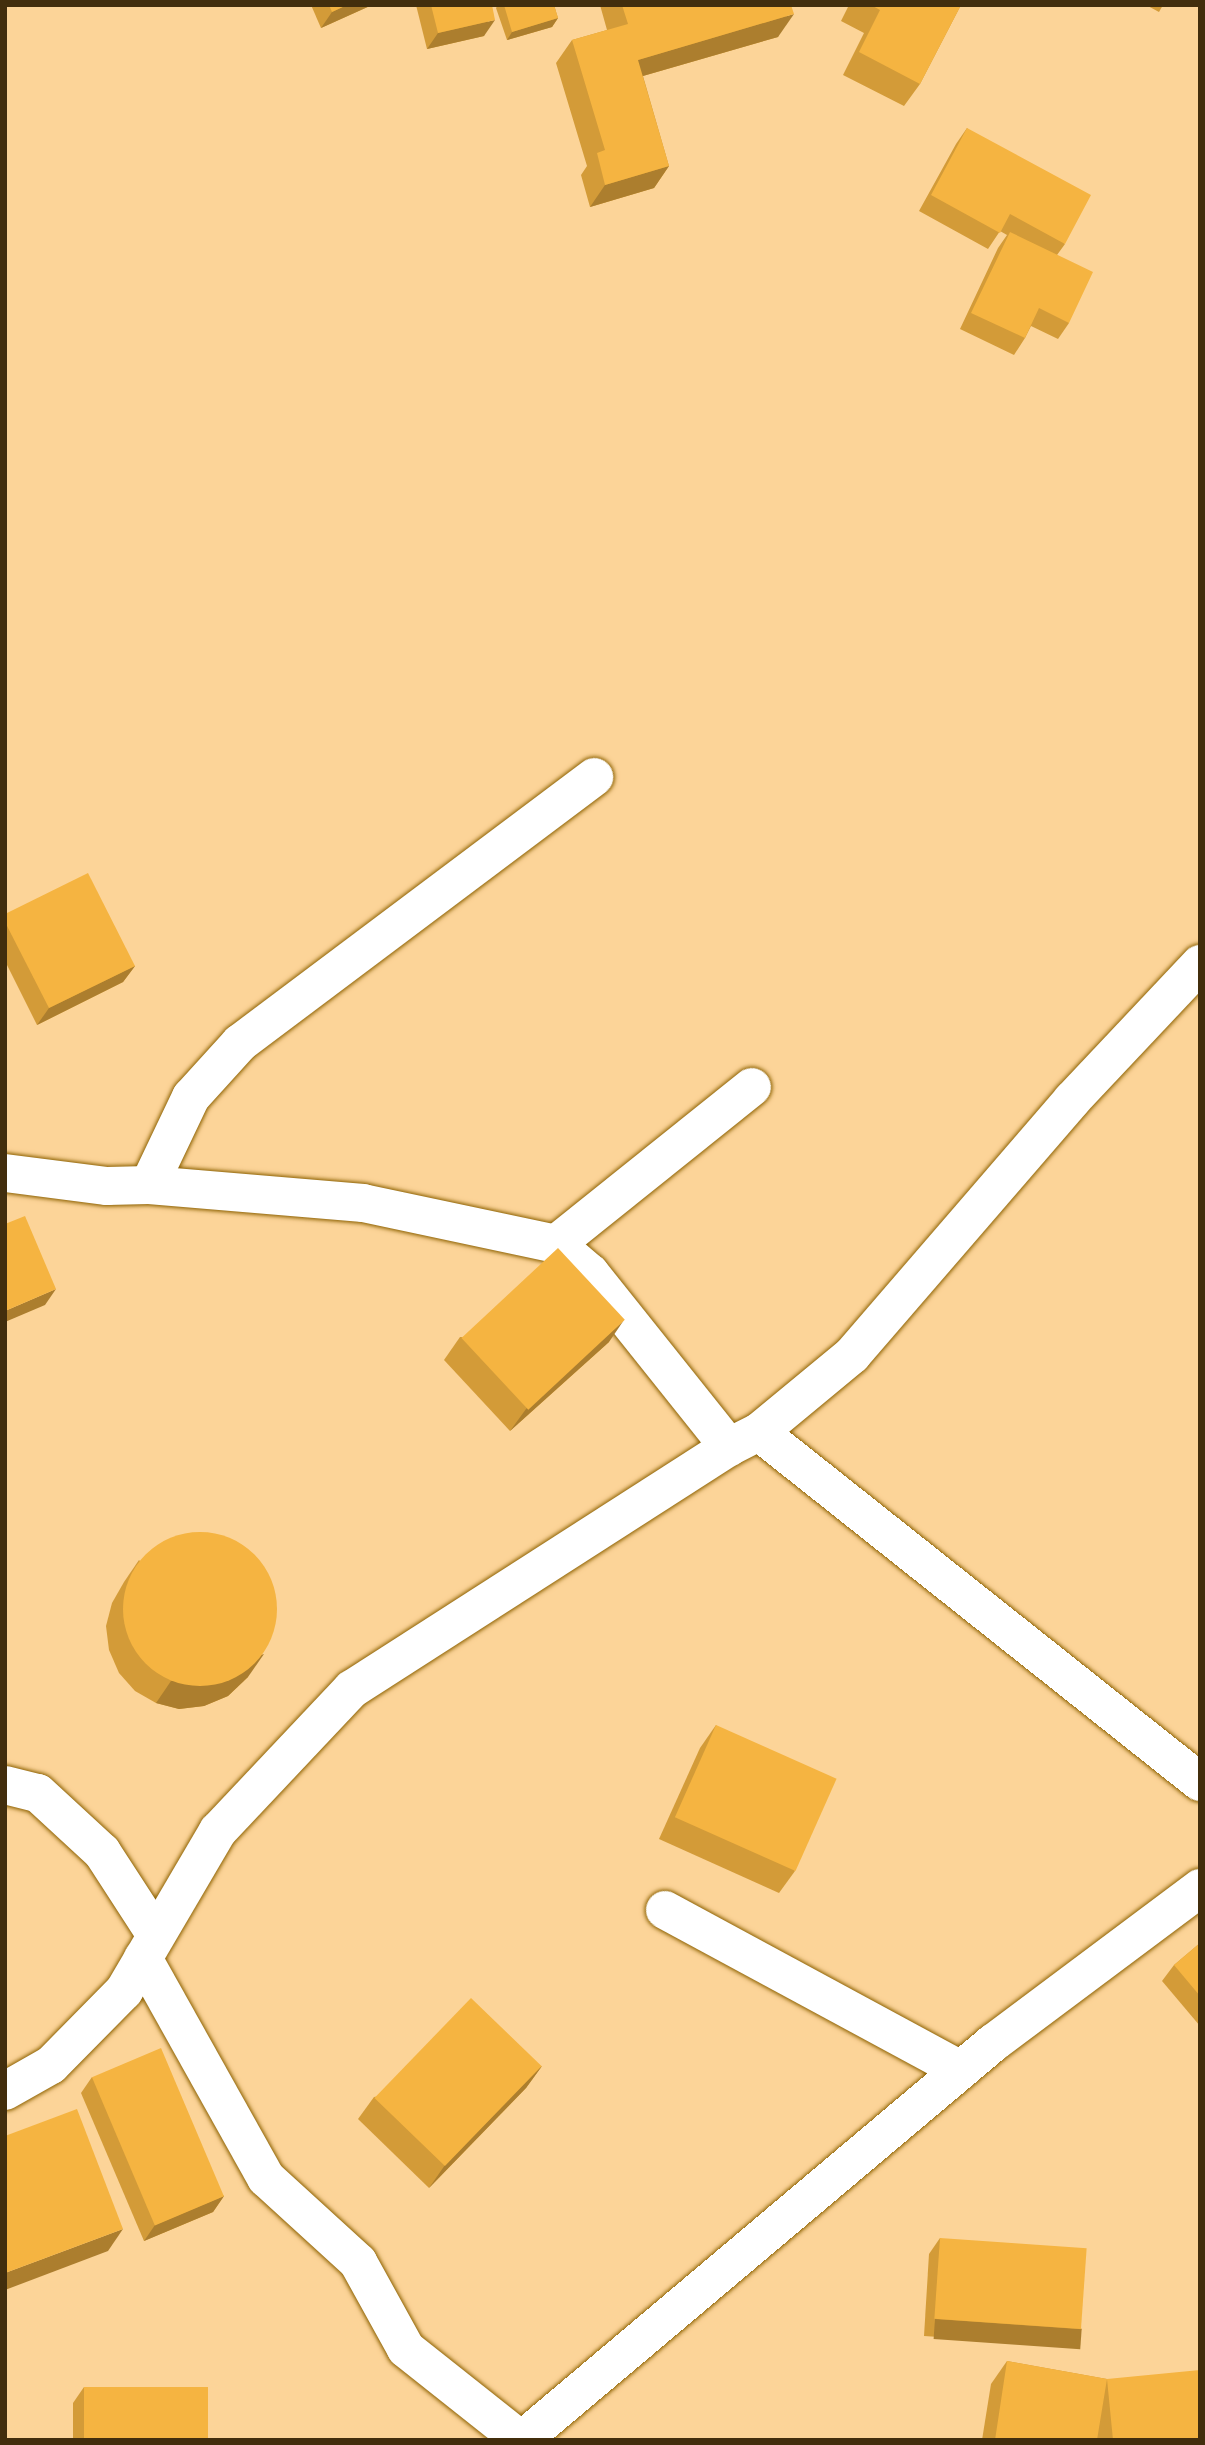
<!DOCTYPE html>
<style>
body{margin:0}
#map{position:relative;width:1205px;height:2445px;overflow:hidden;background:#fcd498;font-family:"PT Sans",sans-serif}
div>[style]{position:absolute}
.roads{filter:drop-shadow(0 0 2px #8e6202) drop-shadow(0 0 2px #8e6202)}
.minor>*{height:38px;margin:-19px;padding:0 19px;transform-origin:19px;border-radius:19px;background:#fff}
.wall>*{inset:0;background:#d39b38}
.shaded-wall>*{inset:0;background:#ac7e2e;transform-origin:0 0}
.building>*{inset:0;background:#f5b441;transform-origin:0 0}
.round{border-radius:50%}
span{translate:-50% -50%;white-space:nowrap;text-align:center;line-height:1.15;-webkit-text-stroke:6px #f9e5c8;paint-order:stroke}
.frame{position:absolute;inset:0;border:7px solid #422e0d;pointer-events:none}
</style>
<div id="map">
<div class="roads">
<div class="minor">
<div style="left:5px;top:1173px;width:103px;rotate:7.3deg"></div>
<div style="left:107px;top:1186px;width:42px;rotate:-1.4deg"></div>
<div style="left:149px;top:1185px;width:215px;rotate:4.8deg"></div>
<div style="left:363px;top:1203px;width:197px;rotate:12deg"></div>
<div style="left:556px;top:1244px;width:45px;rotate:40.5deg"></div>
<div style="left:590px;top:1273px;width:223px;rotate:51.4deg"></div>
<div style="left:149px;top:1185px;width:98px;rotate:-64.5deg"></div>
<div style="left:191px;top:1097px;width:73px;rotate:-47.8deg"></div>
<div style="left:240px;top:1043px;width:443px;rotate:-36.9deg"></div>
<div style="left:556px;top:1244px;width:251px;rotate:-38.7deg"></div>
<div style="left:759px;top:1432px;width:563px;rotate:38.44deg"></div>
<div style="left:5px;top:1785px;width:34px;rotate:14deg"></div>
<div style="left:38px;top:1793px;width:87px;rotate:42.7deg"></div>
<div style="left:102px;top:1852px;width:99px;rotate:57deg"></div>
<div style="left:665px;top:1910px;width:336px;rotate:28.4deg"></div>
<div style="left:143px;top:1958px;width:252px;rotate:60.8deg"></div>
<div style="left:266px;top:2178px;width:125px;rotate:42.4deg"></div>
<div style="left:358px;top:2262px;width:99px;rotate:61.1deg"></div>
<div style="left:406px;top:2349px;width:147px;rotate:38.4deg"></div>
<div style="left:5px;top:2091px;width:53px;rotate:-29.5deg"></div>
<div style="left:51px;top:2065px;width:104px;rotate:-45.4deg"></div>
<div style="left:124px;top:1991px;width:186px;rotate:-59.6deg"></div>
<div style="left:218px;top:1831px;width:195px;rotate:-46.7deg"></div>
<div style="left:352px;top:1689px;width:448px;rotate:-32.7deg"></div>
<div style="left:729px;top:1447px;width:34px;rotate:-27deg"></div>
<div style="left:759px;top:1432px;width:121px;rotate:-39.6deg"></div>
<div style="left:852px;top:1355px;width:337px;rotate:-49.2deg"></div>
<div style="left:1072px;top:1100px;width:187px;rotate:-46.7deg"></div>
<div style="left:522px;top:2440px;width:616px;rotate:-40.13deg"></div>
<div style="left:993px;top:2043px;width:259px;rotate:-36.8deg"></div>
</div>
</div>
<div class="wall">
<div style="clip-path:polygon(311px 5px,372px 5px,321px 28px)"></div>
<div style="clip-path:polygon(416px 5px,492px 5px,484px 36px,427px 49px)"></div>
<div style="clip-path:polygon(498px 5px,554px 5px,558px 18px,552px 27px,507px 40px,496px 8px)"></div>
<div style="clip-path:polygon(600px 5px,791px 5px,778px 37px,643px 76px,669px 166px,654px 188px,590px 207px,581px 175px,587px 166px,556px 63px,572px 40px,607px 30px)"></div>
<div style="clip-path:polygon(849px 5px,961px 5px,920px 84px,904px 106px,843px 75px,864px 33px,841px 21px)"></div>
<div style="clip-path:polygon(1146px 5px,1163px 5px,1159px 12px)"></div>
<div style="clip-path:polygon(967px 128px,1065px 244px,1057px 255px,1069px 323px,1058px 339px,1031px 326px,1025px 338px,1014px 355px,960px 329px,998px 248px,1007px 235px,1000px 231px,988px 249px,919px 211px,956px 144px)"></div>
<div style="clip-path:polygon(5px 914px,135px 966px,123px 982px,37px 1025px,5px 961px)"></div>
<div style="clip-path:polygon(460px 1337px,609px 1342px,510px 1431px,444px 1360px)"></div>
<div style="clip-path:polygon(139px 1560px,248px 1677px,228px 1696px,204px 1706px,179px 1709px,156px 1703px,135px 1691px,119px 1673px,109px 1650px,106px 1626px,112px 1603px,124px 1582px)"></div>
<div style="clip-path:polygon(716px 1725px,795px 1871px,779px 1893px,659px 1839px,700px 1748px)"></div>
<div style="clip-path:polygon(1200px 1943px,1200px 2026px,1162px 1981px,1174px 1965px)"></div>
<div style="clip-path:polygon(542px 2066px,526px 2088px,429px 2188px,358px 2119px,374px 2097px)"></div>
<div style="clip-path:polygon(92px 2077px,224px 2196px,213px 2212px,144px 2241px,81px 2093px)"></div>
<div style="clip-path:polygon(940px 2238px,1082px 2329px,1071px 2346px,924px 2336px,929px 2254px)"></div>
<div style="clip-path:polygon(1007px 2361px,1107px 2379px,1200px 2440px,982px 2440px,991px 2384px)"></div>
<div style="clip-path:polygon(84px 2387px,208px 2440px,73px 2440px,73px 2403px)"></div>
</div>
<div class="shaded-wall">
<div style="clip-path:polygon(347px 5px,372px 5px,321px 28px,332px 12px)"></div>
<div style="clip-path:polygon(794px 14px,778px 37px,622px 82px,638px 60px)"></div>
<div style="clip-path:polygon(558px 18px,552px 27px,507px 40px,512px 32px)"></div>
<div style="clip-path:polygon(495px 20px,484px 36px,427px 49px,438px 33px)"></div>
<div style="clip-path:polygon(669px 166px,654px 188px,590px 207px,605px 185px)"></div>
<div style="clip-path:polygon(135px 966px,123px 982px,37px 1025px,49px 1008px)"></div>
<div style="clip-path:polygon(56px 1289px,45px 1305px,5px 1322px,5px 1311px)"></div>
<div style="clip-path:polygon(624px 1320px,609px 1342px,510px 1431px,526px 1409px)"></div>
<div style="clip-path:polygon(264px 1654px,248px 1677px,228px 1696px,204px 1706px,179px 1709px,156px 1703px,171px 1681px)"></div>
<div style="clip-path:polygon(542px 2066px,526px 2088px,429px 2188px,445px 2165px)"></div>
<div style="clip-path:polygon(224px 2196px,213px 2212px,144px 2241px,155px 2225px)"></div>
<div style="clip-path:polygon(123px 2229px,108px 2251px,5px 2290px,5px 2273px)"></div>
<div style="left:935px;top:2319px;width:147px;height:20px;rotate:4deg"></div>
</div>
<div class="building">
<div style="clip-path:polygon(329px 5px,347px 5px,332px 12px)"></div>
<div style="clip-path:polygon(431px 5px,492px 5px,495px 20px,438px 33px)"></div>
<div style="clip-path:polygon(504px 5px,554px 5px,558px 18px,512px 32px)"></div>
<div style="clip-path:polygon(622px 5px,791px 5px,794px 14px,638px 60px,669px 166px,605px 185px,597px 153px,605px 150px,572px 40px,628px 24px)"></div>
<div style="clip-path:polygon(871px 5px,961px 5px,920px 84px,859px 52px,880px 10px)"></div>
<div style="clip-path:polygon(967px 128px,1091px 195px,1065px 244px,1010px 214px,1000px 233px,931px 195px)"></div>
<div style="clip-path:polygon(1010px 232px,1093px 272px,1069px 323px,1039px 308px,1025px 338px,971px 313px)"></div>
<div style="clip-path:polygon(88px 873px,135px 966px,49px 1008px,5px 922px,5px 914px)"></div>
<div style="clip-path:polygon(25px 1216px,56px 1289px,5px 1311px,5px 1224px)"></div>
<div style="left:558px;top:1248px;width:98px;height:132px;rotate:47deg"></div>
<div class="round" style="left:123px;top:1532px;width:154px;height:154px"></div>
<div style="left:716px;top:1725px;width:132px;height:101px;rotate:24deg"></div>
<div style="clip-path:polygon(1200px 1943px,1200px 1996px,1174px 1965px)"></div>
<div style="left:471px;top:1998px;width:98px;height:139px;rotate:44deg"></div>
<div style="left:161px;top:2048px;width:161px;height:75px;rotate:67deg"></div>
<div style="clip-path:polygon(77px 2109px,123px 2229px,5px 2273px,5px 2136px)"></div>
<div style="left:940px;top:2238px;width:147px;height:81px;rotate:4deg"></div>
<div style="clip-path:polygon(1007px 2361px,1107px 2379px,1200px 2370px,1200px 2440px,1113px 2440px,1107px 2379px,1097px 2440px,995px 2440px)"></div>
<div style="left:84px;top:2387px;width:124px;height:53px"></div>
</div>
<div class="frame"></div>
</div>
